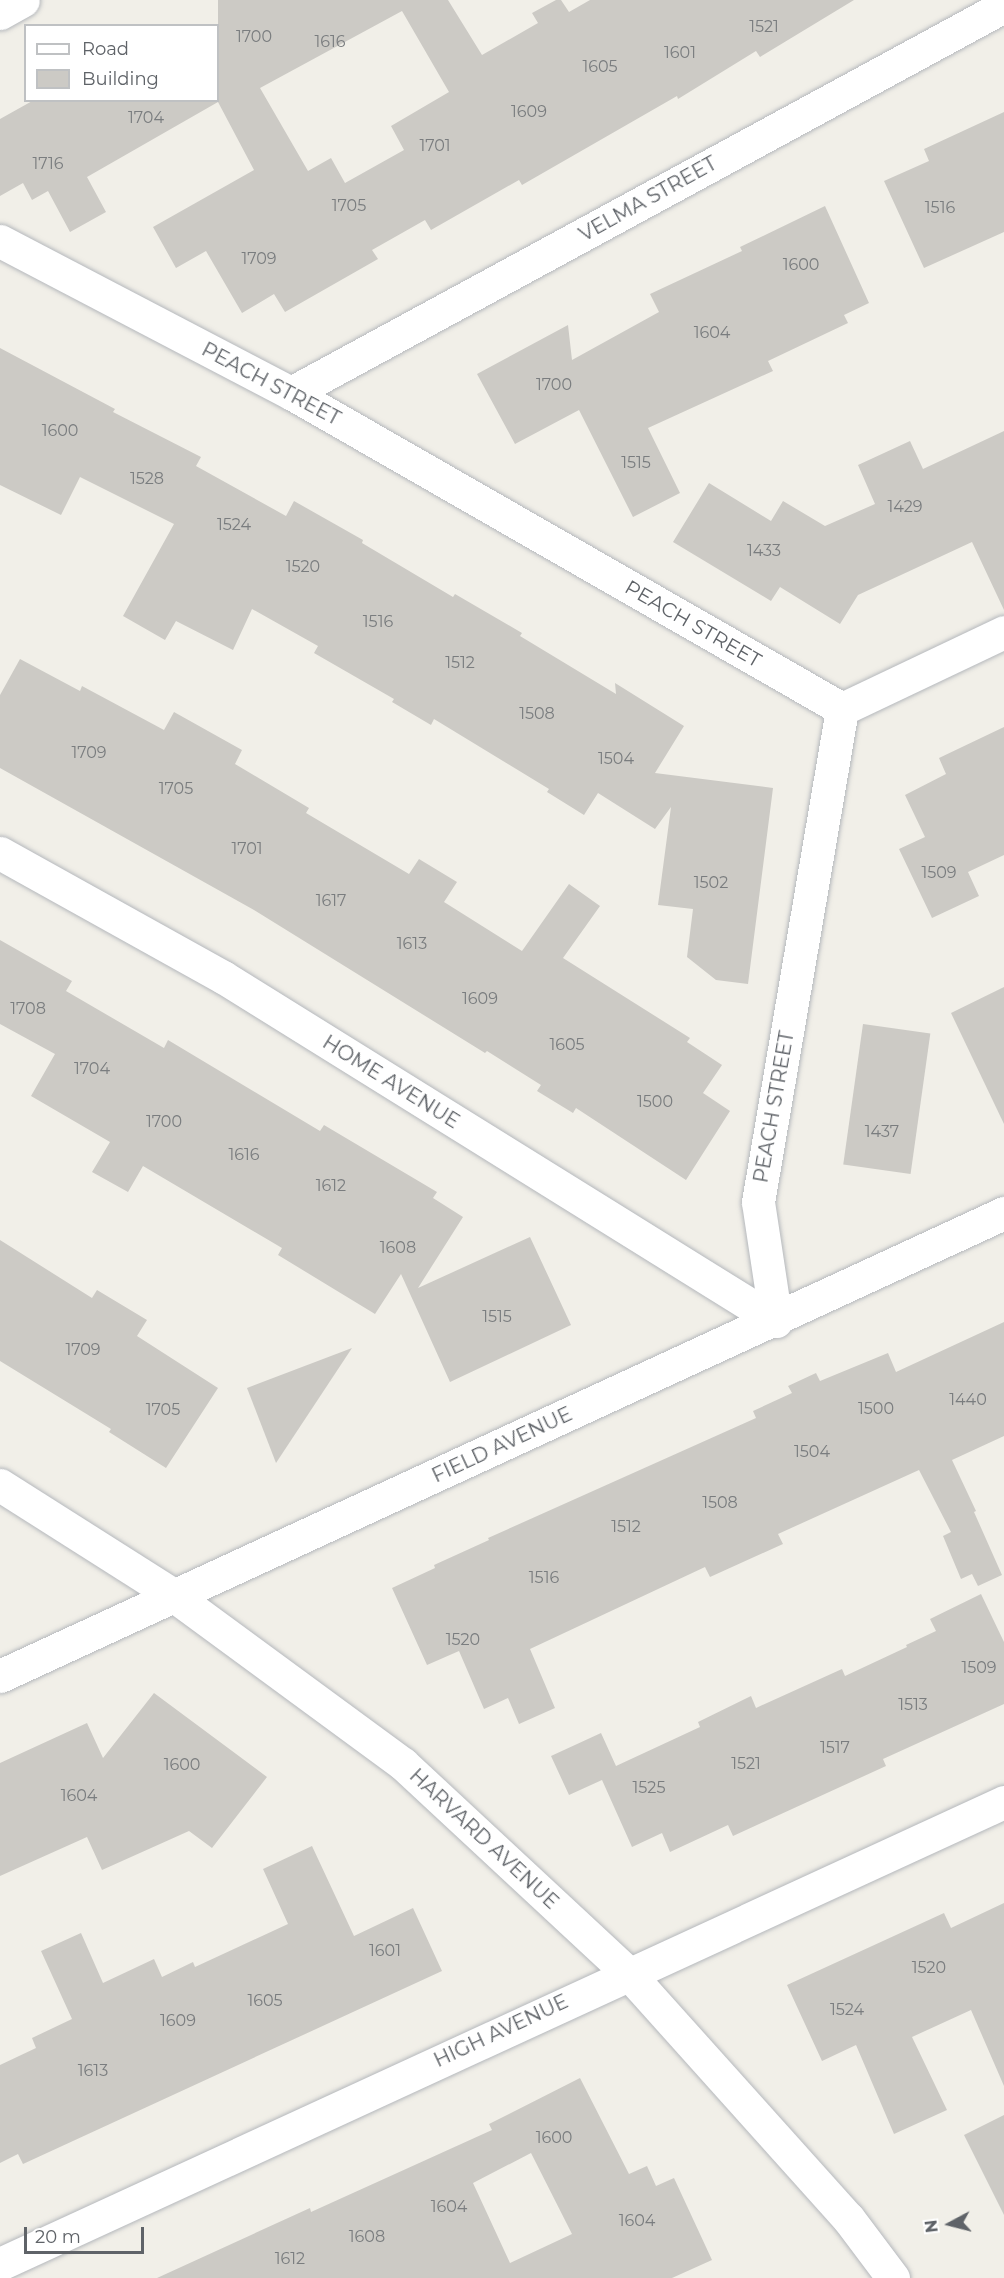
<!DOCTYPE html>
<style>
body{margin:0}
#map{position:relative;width:1004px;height:2278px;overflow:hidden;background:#f1efe8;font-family:Montserrat,sans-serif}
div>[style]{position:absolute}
.building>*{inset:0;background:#cccac5;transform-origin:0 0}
.roads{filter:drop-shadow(0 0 2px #b5b8bc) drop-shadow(0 0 2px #b5b8bc)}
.minor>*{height:33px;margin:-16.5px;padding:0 16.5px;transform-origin:16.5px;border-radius:16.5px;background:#fff}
span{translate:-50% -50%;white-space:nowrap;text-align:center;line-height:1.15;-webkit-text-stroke:4.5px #fff;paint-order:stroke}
.number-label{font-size:16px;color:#7a7d7f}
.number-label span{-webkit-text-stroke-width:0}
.street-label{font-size:20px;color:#5f6368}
.legend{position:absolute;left:24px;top:24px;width:195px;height:78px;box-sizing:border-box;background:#fff;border:2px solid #bfc1c3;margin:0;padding:8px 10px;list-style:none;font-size:18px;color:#5f6368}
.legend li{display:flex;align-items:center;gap:12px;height:30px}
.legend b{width:30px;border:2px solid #bfc1c3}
.north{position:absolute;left:920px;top:2194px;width:60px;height:60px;-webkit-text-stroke:4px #fff;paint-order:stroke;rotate:263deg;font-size:16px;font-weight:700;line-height:24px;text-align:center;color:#5f6368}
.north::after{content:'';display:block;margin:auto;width:21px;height:27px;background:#5f6368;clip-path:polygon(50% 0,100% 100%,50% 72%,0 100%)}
.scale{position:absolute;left:24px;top:2227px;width:120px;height:27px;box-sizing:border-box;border:3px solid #5f6368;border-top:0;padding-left:8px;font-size:18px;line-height:21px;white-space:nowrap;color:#5f6368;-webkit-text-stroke:4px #fff;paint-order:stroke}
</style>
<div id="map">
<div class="building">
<div style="clip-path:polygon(evenodd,218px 0,448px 0,482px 55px,538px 23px,532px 13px,556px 0,561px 0,569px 12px,590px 0,854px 0,760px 57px,756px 51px,678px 99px,677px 96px,522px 185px,519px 180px,431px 230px,425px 220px,372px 250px,378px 259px,285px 312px,274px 294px,242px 313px,206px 251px,176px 268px,153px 227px,254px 170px,218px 102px,87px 177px,106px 212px,70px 232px,48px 191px,32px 200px,23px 183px,0 196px,0 119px,34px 100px,218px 100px,218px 0,402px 11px,449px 92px,391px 126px,404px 150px,345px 183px,331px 158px,308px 171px,260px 88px,402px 11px)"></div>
<div style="clip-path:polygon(1004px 112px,1004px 232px,924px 268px,884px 181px,929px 161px,924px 149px)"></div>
<div style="clip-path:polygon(825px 206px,869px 303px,844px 315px,848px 323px,768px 361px,773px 371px,648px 428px,680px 493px,633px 517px,579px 410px,515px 444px,477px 374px,568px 325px,572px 360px,659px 312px,650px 294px,742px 251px,740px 247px)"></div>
<div style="clip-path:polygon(0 348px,115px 409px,113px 412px,201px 457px,196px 466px,286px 516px,294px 501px,363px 540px,362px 543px,453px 597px,455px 594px,522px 633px,520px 636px,616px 694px,615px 683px,684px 726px,655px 773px,773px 788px,748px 984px,716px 980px,687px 957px,693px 909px,658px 905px,671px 807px,655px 829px,598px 793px,584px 815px,547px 792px,549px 789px,434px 719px,431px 725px,392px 702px,394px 699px,314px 653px,318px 646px,252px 609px,233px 650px,176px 621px,165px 640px,123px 616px,174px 524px,80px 477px,61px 515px,0 485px)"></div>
<div style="clip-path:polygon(1004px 431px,1004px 610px,972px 542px,858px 595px,840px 624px,780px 587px,771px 601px,673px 542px,709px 483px,771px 521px,783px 501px,825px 526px,875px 504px,858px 465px,910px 441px,923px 469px)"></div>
<div style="clip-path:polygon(20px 659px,80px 691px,82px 686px,164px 730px,174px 712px,242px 750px,235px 764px,309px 808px,306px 813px,409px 874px,419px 859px,457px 882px,444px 902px,522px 951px,569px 884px,600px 906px,563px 958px,690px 1038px,687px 1042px,722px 1065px,703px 1093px,730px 1111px,686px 1180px,576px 1108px,573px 1113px,537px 1091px,541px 1085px,487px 1051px,485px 1053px,254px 910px,0 768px,0 695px)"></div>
<div style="clip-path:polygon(1004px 727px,1004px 855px,968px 872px,979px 896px,932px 918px,899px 849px,925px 837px,905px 795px,946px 774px,939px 758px)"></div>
<div style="clip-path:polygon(0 940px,72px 981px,66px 991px,164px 1048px,168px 1040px,320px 1131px,324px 1125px,437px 1192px,433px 1198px,463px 1217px,418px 1288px,530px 1237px,571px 1325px,450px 1382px,401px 1274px,375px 1314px,278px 1255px,282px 1248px,143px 1166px,128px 1192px,92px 1172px,110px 1142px,31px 1096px,55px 1054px,0 1024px)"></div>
<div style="clip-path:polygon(1004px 987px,1004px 1124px,951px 1013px)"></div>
<div style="left:863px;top:1024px;width:68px;height:142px;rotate:8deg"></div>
<div style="clip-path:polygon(0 1240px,92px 1298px,97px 1290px,147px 1320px,137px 1336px,218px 1388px,166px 1468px,109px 1432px,111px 1429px,0 1361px)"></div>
<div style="clip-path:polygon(1004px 1322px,1004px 1436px,952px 1460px,976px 1511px,974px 1512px,1002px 1575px,978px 1586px,972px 1574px,961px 1579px,943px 1536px,951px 1532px,919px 1470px,778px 1534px,783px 1544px,710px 1577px,705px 1567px,530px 1649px,555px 1708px,519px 1724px,508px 1698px,484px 1709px,459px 1651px,427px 1665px,392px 1588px,435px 1568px,434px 1565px,489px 1540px,488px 1538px,756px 1418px,753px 1411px,792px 1393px,788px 1386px,816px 1373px,820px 1381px,888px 1353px,896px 1372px)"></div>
<div style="clip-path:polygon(352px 1348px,276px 1463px,247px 1388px)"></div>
<div style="clip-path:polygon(981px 1594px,1004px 1642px,1004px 1704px,883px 1759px,886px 1766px,733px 1836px,728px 1825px,670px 1852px,662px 1833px,632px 1847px,602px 1780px,569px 1795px,551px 1756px,601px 1733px,616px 1766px,700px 1727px,698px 1722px,751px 1696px,756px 1708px,842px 1669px,845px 1676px,907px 1647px,906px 1645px,936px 1631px,930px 1619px)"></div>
<div style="clip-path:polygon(154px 1693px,267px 1777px,212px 1848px,189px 1831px,102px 1870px,87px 1837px,0 1876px,0 1763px,87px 1723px,103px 1758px)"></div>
<div style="clip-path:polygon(312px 1846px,354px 1936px,413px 1908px,442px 1971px,23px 2164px,18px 2154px,0 2163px,0 2065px,36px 2048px,32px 2038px,72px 2019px,41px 1951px,81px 1933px,103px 1983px,154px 1959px,162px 1977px,193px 1962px,195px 1967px,288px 1924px,263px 1869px)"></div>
<div style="clip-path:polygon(1004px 1903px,1004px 2086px,971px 2010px,912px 2037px,947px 2110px,894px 2134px,856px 2045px,822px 2061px,787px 1985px,944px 1913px,951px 1928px)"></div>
<div style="clip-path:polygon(evenodd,580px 2078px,629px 2174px,647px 2166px,656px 2186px,674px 2178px,712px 2260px,672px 2278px,157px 2278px,310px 2208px,311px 2212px,492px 2130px,489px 2124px,580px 2078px,531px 2153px,572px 2234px,510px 2263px,473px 2183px,531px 2153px)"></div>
<div style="clip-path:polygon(1004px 2115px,1004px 2215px,964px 2135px)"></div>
</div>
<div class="roads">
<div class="minor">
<div style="left:0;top:13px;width:26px;rotate:-29deg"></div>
<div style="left:0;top:241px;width:328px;rotate:27.6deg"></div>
<div style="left:291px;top:393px;width:635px;rotate:29.83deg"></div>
<div style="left:291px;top:393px;width:811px;rotate:-28.49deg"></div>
<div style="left:842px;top:709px;width:179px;rotate:-25.4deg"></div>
<div style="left:0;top:853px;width:255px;rotate:29.1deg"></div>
<div style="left:223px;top:977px;width:651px;rotate:31.88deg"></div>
<div style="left:776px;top:1321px;width:120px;rotate:-98.6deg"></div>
<div style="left:758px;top:1202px;width:500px;rotate:-80.33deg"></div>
<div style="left:0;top:1485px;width:205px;rotate:32.4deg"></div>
<div style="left:173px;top:1595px;width:285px;rotate:36.3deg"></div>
<div style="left:403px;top:1764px;width:307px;rotate:42.9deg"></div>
<div style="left:628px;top:1973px;width:329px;rotate:48.1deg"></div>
<div style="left:848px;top:2218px;width:75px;rotate:53.1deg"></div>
<div style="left:0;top:1676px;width:1106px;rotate:-24.76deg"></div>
<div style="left:0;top:2264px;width:1105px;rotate:-24.71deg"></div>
</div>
</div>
<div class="number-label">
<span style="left:764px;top:27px">1521</span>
<span style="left:254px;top:37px">1700</span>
<span style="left:330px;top:42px">1616</span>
<span style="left:680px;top:53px">1601</span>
<span style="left:600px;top:67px">1605</span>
<span style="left:529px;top:112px">1609</span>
<span style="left:146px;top:118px">1704</span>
<span style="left:435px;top:146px">1701</span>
<span style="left:48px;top:164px">1716</span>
<span style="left:349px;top:206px">1705</span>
<span style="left:940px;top:208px">1516</span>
<span style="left:259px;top:259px">1709</span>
<span style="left:801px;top:265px">1600</span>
<span style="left:712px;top:333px">1604</span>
<span style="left:554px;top:385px">1700</span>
<span style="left:60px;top:431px">1600</span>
<span style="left:636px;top:463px">1515</span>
<span style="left:147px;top:479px">1528</span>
<span style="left:905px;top:507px">1429</span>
<span style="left:234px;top:525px">1524</span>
<span style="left:764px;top:551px">1433</span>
<span style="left:303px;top:567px">1520</span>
<span style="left:378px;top:622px">1516</span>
<span style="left:460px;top:663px">1512</span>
<span style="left:537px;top:714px">1508</span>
<span style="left:89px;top:753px">1709</span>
<span style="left:616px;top:759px">1504</span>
<span style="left:176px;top:789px">1705</span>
<span style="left:247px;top:849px">1701</span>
<span style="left:939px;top:873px">1509</span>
<span style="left:711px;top:883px">1502</span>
<span style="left:331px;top:901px">1617</span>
<span style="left:412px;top:944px">1613</span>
<span style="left:480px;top:999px">1609</span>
<span style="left:28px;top:1009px">1708</span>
<span style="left:567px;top:1045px">1605</span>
<span style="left:92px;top:1069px">1704</span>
<span style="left:655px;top:1102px">1500</span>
<span style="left:164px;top:1122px">1700</span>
<span style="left:882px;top:1132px">1437</span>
<span style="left:244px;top:1155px">1616</span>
<span style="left:331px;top:1186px">1612</span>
<span style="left:398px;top:1248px">1608</span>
<span style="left:497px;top:1317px">1515</span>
<span style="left:83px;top:1350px">1709</span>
<span style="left:968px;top:1400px">1440</span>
<span style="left:876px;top:1409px">1500</span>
<span style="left:163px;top:1410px">1705</span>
<span style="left:812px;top:1452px">1504</span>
<span style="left:720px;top:1503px">1508</span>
<span style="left:626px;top:1527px">1512</span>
<span style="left:544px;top:1578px">1516</span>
<span style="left:463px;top:1640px">1520</span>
<span style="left:979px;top:1668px">1509</span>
<span style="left:913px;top:1705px">1513</span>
<span style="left:835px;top:1748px">1517</span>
<span style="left:746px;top:1764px">1521</span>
<span style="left:182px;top:1765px">1600</span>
<span style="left:649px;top:1788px">1525</span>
<span style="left:79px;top:1796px">1604</span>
<span style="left:385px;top:1951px">1601</span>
<span style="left:929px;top:1968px">1520</span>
<span style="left:265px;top:2001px">1605</span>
<span style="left:847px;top:2010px">1524</span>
<span style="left:178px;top:2021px">1609</span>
<span style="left:93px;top:2071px">1613</span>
<span style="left:554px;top:2138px">1600</span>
<span style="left:449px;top:2207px">1604</span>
<span style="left:637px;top:2221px">1604</span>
<span style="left:367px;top:2237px">1608</span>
<span style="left:290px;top:2259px">1612</span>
</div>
<div class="street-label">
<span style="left:648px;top:199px;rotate:-29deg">VELMA STREET</span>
<span style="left:271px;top:384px;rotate:28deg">PEACH STREET</span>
<span style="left:693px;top:624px;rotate:30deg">PEACH STREET</span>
<span style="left:391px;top:1082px;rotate:32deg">HOME AVENUE</span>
<span style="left:774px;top:1107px;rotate:-80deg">PEACH STREET</span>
<span style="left:502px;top:1445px;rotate:-25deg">FIELD AVENUE</span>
<span style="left:484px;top:1839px;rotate:43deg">HARVARD AVENUE</span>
<span style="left:501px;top:2031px;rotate:-25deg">HIGH AVENUE</span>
</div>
<ul class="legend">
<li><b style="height:8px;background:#fff"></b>Road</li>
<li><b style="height:16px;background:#cccac5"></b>Building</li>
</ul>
<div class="north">N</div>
<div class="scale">20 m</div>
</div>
